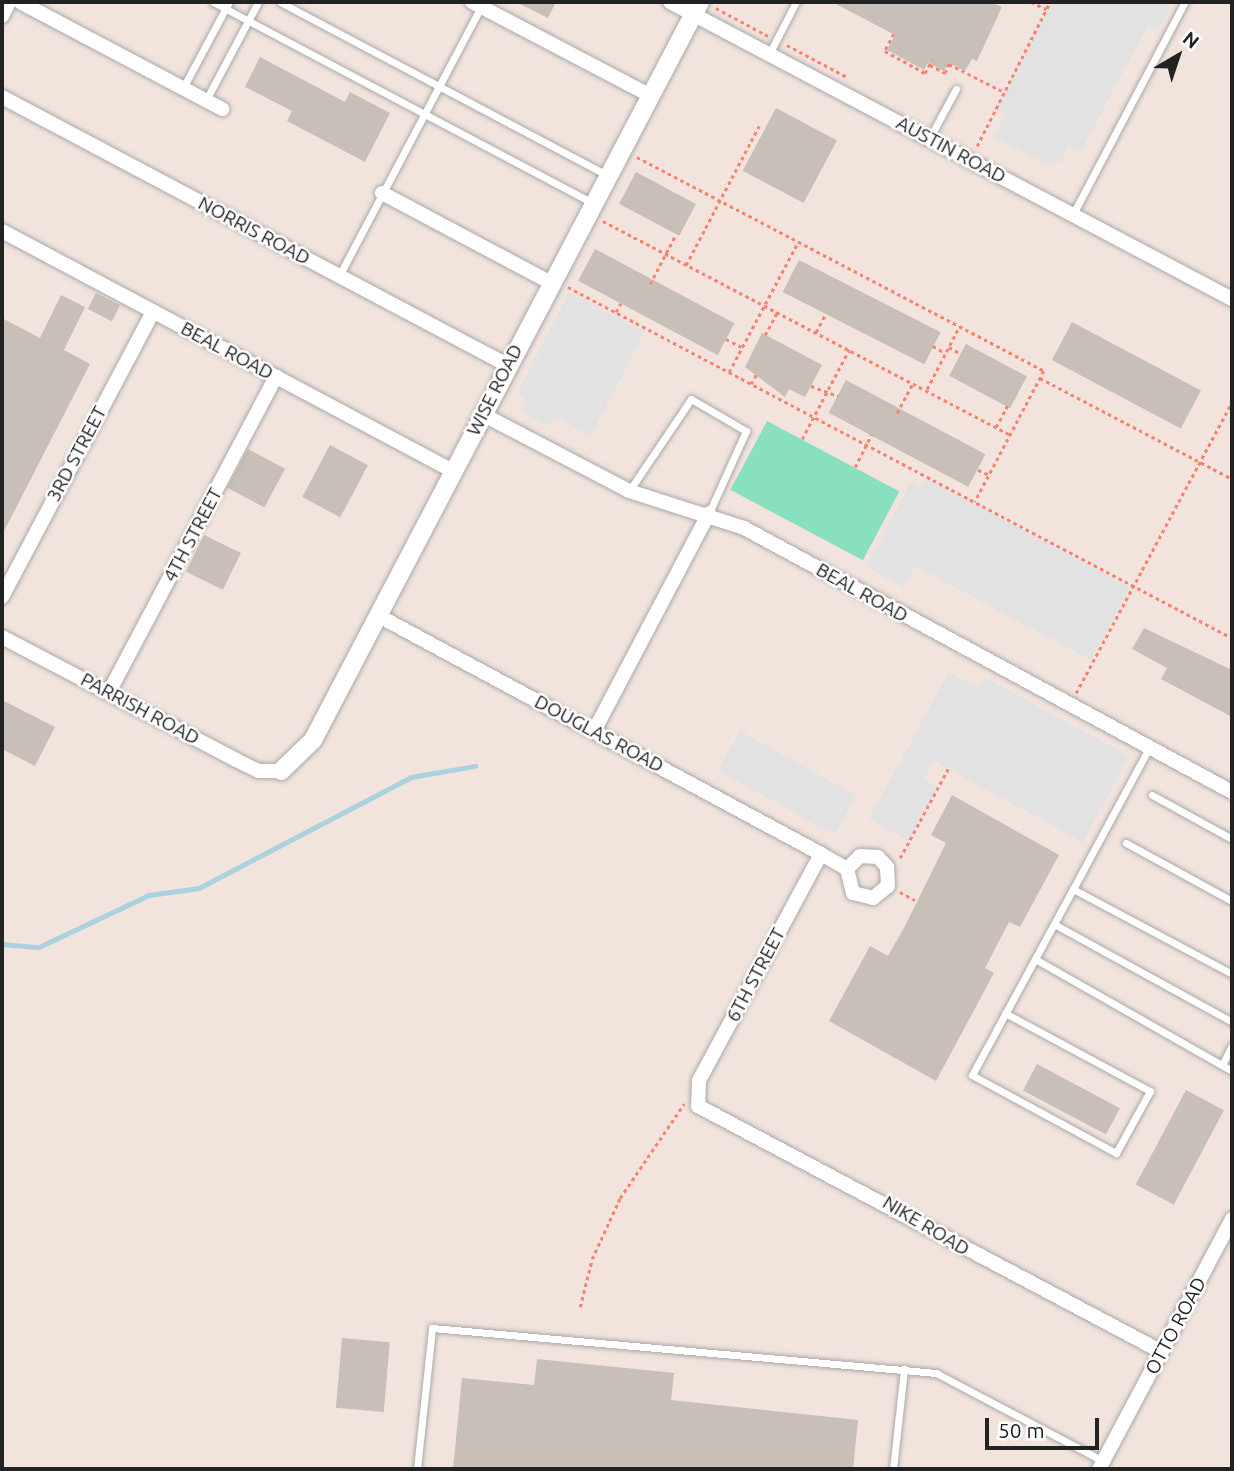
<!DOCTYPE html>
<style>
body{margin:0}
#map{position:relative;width:1234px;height:1471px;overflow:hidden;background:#f2efe9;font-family:Ubuntu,sans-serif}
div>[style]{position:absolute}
.military>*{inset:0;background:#f3e3dd;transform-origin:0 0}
.pitch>*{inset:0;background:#88e0be;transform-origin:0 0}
.parking>*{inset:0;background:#e2e2e2;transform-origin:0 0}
.stream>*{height:4.5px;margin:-2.25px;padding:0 2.25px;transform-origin:2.25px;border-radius:2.25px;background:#aad3df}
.building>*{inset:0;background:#c7bfb8;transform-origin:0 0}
.path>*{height:2.5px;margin-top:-1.25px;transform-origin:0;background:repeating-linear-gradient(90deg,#fa8072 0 3.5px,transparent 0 7px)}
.roads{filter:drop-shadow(0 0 2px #a9a9a9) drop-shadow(0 0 2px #a9a9a9)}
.service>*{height:7px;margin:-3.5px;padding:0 3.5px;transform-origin:3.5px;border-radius:3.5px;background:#fff}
.minor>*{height:14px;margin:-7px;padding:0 7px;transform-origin:7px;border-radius:7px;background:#fff}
.tertiary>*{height:18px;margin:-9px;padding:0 9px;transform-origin:9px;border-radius:9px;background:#fff}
span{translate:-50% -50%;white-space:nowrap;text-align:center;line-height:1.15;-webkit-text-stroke:5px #fff;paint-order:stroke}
.street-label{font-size:19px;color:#222}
.frame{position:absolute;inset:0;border:4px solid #222;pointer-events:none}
.north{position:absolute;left:1143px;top:21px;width:70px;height:70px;-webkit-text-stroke:5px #fff;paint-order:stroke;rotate:39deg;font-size:19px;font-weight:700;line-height:28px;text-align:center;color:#222}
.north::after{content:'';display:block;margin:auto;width:24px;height:32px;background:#222;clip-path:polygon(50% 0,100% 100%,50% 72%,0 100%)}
.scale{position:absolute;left:985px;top:1418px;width:114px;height:32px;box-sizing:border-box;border:4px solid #222;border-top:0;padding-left:9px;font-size:21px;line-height:24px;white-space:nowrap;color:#222;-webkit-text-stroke:5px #fff;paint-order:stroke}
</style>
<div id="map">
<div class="military">
<div style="left:2px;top:2px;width:1230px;height:1467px"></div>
</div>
<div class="pitch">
<div style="left:767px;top:421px;width:150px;height:78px;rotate:28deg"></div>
</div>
<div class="parking">
<div style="clip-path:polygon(1052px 2px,1173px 2px,1158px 30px,1148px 25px,1080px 153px,1068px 147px,1061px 161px,1049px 164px,993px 137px,1005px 115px,994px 109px)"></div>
<div style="clip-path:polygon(569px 292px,645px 331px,591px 435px,554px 416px,548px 426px,521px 412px,527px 400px,517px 394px)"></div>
<div style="clip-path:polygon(926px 478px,1130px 587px,1091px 660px,915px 566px,903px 587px,866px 567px,911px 482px,921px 487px)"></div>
<div style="clip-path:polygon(949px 672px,978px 688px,984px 677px,1129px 756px,1083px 842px,934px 761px,924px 779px,938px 787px,909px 841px,869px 819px)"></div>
<div style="left:740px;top:731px;width:133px;height:45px;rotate:29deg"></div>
</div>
<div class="stream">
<div style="left:2px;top:944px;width:37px;rotate:5deg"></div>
<div style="left:39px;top:947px;width:122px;rotate:-25.3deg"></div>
<div style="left:149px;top:895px;width:50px;rotate:-8deg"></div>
<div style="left:199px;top:888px;width:239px;rotate:-27.6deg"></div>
<div style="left:411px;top:777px;width:65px;rotate:-9.8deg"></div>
</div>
<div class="building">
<div style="clip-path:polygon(516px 2px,556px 2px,548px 18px)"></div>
<div style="clip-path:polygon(832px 2px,991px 2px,1002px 7px,977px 61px,972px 59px,965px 71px,949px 63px,944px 71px,928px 63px,924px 70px,887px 50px,895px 35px)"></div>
<div style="clip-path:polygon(260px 57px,345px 102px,350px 92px,390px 113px,365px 162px,287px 121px,292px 111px,245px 87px)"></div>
<div style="left:776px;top:108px;width:69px;height:71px;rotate:28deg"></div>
<div style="left:636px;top:172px;width:68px;height:36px;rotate:28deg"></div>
<div style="left:595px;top:249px;width:158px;height:36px;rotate:28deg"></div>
<div style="left:799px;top:260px;width:159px;height:36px;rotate:27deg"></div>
<div style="left:96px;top:293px;width:27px;height:18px;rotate:27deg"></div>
<div style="clip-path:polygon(61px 295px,85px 307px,64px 350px,90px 364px,2px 535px,2px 318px,40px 338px)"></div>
<div style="left:1072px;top:322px;width:146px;height:43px;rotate:28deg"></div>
<div style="clip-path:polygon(762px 333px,822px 365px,805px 397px,789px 389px,785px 397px,745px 367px)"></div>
<div style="left:966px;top:344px;width:69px;height:36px;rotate:28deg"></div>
<div style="left:846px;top:380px;width:158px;height:37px;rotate:28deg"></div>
<div style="left:330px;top:445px;width:43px;height:59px;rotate:28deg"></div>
<div style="left:248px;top:449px;width:42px;height:44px;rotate:28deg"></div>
<div style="left:204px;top:535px;width:41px;height:41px;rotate:26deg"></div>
<div style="clip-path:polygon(1144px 628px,1232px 670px,1232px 717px,1161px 679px,1167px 668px,1132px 649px)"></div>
<div style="clip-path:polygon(2px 700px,55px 727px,35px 766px,2px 749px)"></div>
<div style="clip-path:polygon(952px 795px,1059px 855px,1020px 927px,1009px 922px,985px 968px,994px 973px,936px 1081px,829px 1021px,870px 946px,888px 956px,906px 924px,946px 843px,931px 835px)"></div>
<div style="left:1037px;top:1064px;width:94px;height:30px;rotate:28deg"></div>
<div style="left:1186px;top:1090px;width:43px;height:107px;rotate:28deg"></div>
<div style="left:342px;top:1338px;width:48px;height:70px;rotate:5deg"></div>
<div style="clip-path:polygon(537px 1359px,674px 1373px,671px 1400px,858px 1420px,853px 1469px,453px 1469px,462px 1378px,534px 1385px)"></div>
</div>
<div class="path">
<div style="left:1031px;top:2px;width:17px;rotate:25deg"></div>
<div style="left:716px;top:8px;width:59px;rotate:28.3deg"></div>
<div style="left:894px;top:34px;width:19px;rotate:118deg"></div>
<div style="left:885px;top:51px;width:46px;rotate:28.8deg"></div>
<div style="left:925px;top:73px;width:15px;rotate:-62deg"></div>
<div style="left:787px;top:45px;width:70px;rotate:28deg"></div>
<div style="left:930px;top:65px;width:17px;rotate:28deg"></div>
<div style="left:945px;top:73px;width:10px;rotate:-66deg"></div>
<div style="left:949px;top:64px;width:59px;rotate:27deg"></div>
<div style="left:977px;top:146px;width:161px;rotate:-63.1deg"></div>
<div style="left:637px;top:157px;width:460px;rotate:27.7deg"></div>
<div style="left:1044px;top:371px;width:148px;rotate:117.8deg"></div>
<div style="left:603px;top:221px;width:461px;rotate:27.7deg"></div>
<div style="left:686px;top:265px;width:157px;rotate:-62.3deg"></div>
<div style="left:650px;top:284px;width:56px;rotate:-62.5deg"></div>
<div style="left:568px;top:287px;width:751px;rotate:27.86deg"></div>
<div style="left:616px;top:312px;width:10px;rotate:-61deg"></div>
<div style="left:816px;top:332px;width:19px;rotate:-62deg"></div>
<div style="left:765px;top:335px;width:26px;rotate:-62deg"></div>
<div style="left:726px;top:339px;width:18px;rotate:27deg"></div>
<div style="left:933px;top:346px;width:14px;rotate:30deg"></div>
<div style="left:949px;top:347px;width:14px;rotate:30deg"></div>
<div style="left:729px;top:372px;width:147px;rotate:-62deg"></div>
<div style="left:1040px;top:378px;width:217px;rotate:27.7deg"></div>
<div style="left:751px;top:384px;width:13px;rotate:-61deg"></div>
<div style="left:811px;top:386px;width:29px;rotate:20deg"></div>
<div style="left:927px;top:389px;width:70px;rotate:-62.7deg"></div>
<div style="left:897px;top:413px;width:34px;rotate:-62deg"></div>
<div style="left:996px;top:427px;width:24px;rotate:-62deg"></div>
<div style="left:802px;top:439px;width:101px;rotate:-62.2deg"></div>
<div style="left:855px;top:467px;width:36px;rotate:-63deg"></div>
<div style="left:978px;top:470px;width:13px;rotate:23deg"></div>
<div style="left:1076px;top:693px;width:330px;rotate:-61.8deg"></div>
<div style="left:900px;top:858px;width:101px;rotate:-61.7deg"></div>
<div style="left:900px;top:892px;width:17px;rotate:28deg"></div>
<div style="left:580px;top:1307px;width:49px;rotate:-76deg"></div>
<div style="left:592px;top:1259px;width:67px;rotate:-65.3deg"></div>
<div style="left:620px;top:1198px;width:114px;rotate:-55.8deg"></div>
</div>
<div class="roads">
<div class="service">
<div style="left:213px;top:2px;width:430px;rotate:27.9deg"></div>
<div style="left:280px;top:2px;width:370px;rotate:27.9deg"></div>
<div style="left:769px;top:54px;width:59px;rotate:-62.6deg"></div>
<div style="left:183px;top:88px;width:98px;rotate:-61.9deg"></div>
<div style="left:206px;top:100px;width:111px;rotate:-62deg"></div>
<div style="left:929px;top:139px;width:57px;rotate:-61.6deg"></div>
<div style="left:1073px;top:214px;width:240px;rotate:-62.2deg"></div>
<div style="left:339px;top:276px;width:304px;rotate:-62.2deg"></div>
<div style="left:629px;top:491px;width:111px;rotate:-56deg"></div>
<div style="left:691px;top:399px;width:64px;rotate:30.2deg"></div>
<div style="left:746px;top:431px;width:90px;rotate:114.3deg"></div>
<div style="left:1152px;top:795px;width:91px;rotate:28.8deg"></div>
<div style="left:1126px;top:843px;width:121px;rotate:28.7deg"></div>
<div style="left:1073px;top:889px;width:180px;rotate:28.1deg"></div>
<div style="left:1054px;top:924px;width:203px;rotate:28.8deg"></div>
<div style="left:1035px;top:959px;width:227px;rotate:29.6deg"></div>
<div style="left:1005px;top:1013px;width:165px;rotate:28.3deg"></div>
<div style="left:1150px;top:1091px;width:71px;rotate:118.7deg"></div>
<div style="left:1116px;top:1153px;width:164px;rotate:-151.6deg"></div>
<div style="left:972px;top:1075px;width:132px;rotate:-61.5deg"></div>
<div style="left:1035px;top:959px;width:80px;rotate:-61.5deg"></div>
<div style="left:1073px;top:889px;width:160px;rotate:-61.7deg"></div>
<div style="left:1222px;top:1065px;width:22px;rotate:-63deg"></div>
<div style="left:417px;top:1469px;width:142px;rotate:-83.9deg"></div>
<div style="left:432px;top:1328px;width:506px;rotate:5.1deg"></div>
<div style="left:936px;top:1373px;width:189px;rotate:27.8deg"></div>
<div style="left:893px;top:1469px;width:101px;rotate:-83.7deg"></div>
</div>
<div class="minor">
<div style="left:20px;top:2px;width:229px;rotate:27.9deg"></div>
<div style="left:472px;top:2px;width:202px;rotate:27.7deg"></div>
<div style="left:670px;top:2px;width:636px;rotate:27.86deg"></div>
<div style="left:2px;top:16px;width:16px;rotate:-63deg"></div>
<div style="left:2px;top:97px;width:572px;rotate:27.95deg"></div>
<div style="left:382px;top:193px;width:191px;rotate:28deg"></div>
<div style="left:2px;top:231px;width:511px;rotate:28.02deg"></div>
<div style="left:482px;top:414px;width:166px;rotate:27.6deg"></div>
<div style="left:629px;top:491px;width:121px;rotate:17.8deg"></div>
<div style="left:744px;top:528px;width:555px;rotate:28.41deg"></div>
<div style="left:2px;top:597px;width:323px;rotate:-62.1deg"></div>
<div style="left:377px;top:615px;width:504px;rotate:28.29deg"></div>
<div style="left:821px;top:854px;width:30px;rotate:30deg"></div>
<div style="left:847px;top:869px;width:25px;rotate:76deg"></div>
<div style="left:853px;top:893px;width:21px;rotate:14deg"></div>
<div style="left:873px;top:898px;width:19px;rotate:-39deg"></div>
<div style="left:888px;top:886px;width:19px;rotate:-93deg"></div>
<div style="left:887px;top:867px;width:13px;rotate:-132deg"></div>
<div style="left:878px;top:857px;width:18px;rotate:-177deg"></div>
<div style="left:860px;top:856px;width:18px;rotate:135deg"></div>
<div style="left:2px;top:637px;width:264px;rotate:27.7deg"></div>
<div style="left:236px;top:760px;width:25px;rotate:26deg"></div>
<div style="left:259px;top:771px;width:22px"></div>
<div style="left:109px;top:692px;width:357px;rotate:-62.1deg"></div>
<div style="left:594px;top:731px;width:246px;rotate:-62.2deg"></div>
<div style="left:821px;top:854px;width:258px;rotate:118.3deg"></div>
<div style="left:699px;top:1081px;width:25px;rotate:92deg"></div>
<div style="left:698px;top:1106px;width:525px;rotate:27.93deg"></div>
<div style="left:1099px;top:1469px;width:283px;rotate:-62deg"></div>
</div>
<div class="tertiary">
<div style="left:281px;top:771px;width:45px;rotate:-44.1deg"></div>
<div style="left:313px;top:740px;width:833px;rotate:-62.33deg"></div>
</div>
</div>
<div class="street-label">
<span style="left:951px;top:150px;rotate:28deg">AUSTIN ROAD</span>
<span style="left:254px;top:231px;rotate:28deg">NORRIS ROAD</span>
<span style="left:227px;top:351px;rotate:28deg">BEAL ROAD</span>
<span style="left:495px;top:390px;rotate:-63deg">WISE ROAD</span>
<span style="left:77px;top:454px;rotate:-62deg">3RD STREET</span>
<span style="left:193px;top:535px;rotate:-62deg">4TH STREET</span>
<span style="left:862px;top:593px;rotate:29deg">BEAL ROAD</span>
<span style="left:140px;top:709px;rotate:28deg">PARRISH ROAD</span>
<span style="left:599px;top:734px;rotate:28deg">DOUGLAS ROAD</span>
<span style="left:756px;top:975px;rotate:-62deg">6TH STREET</span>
<span style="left:926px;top:1226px;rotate:31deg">NIKE ROAD</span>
<span style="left:1176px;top:1326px;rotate:-62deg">OTTO ROAD</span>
</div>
<div class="frame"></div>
<div class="north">N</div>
<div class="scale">50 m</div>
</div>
